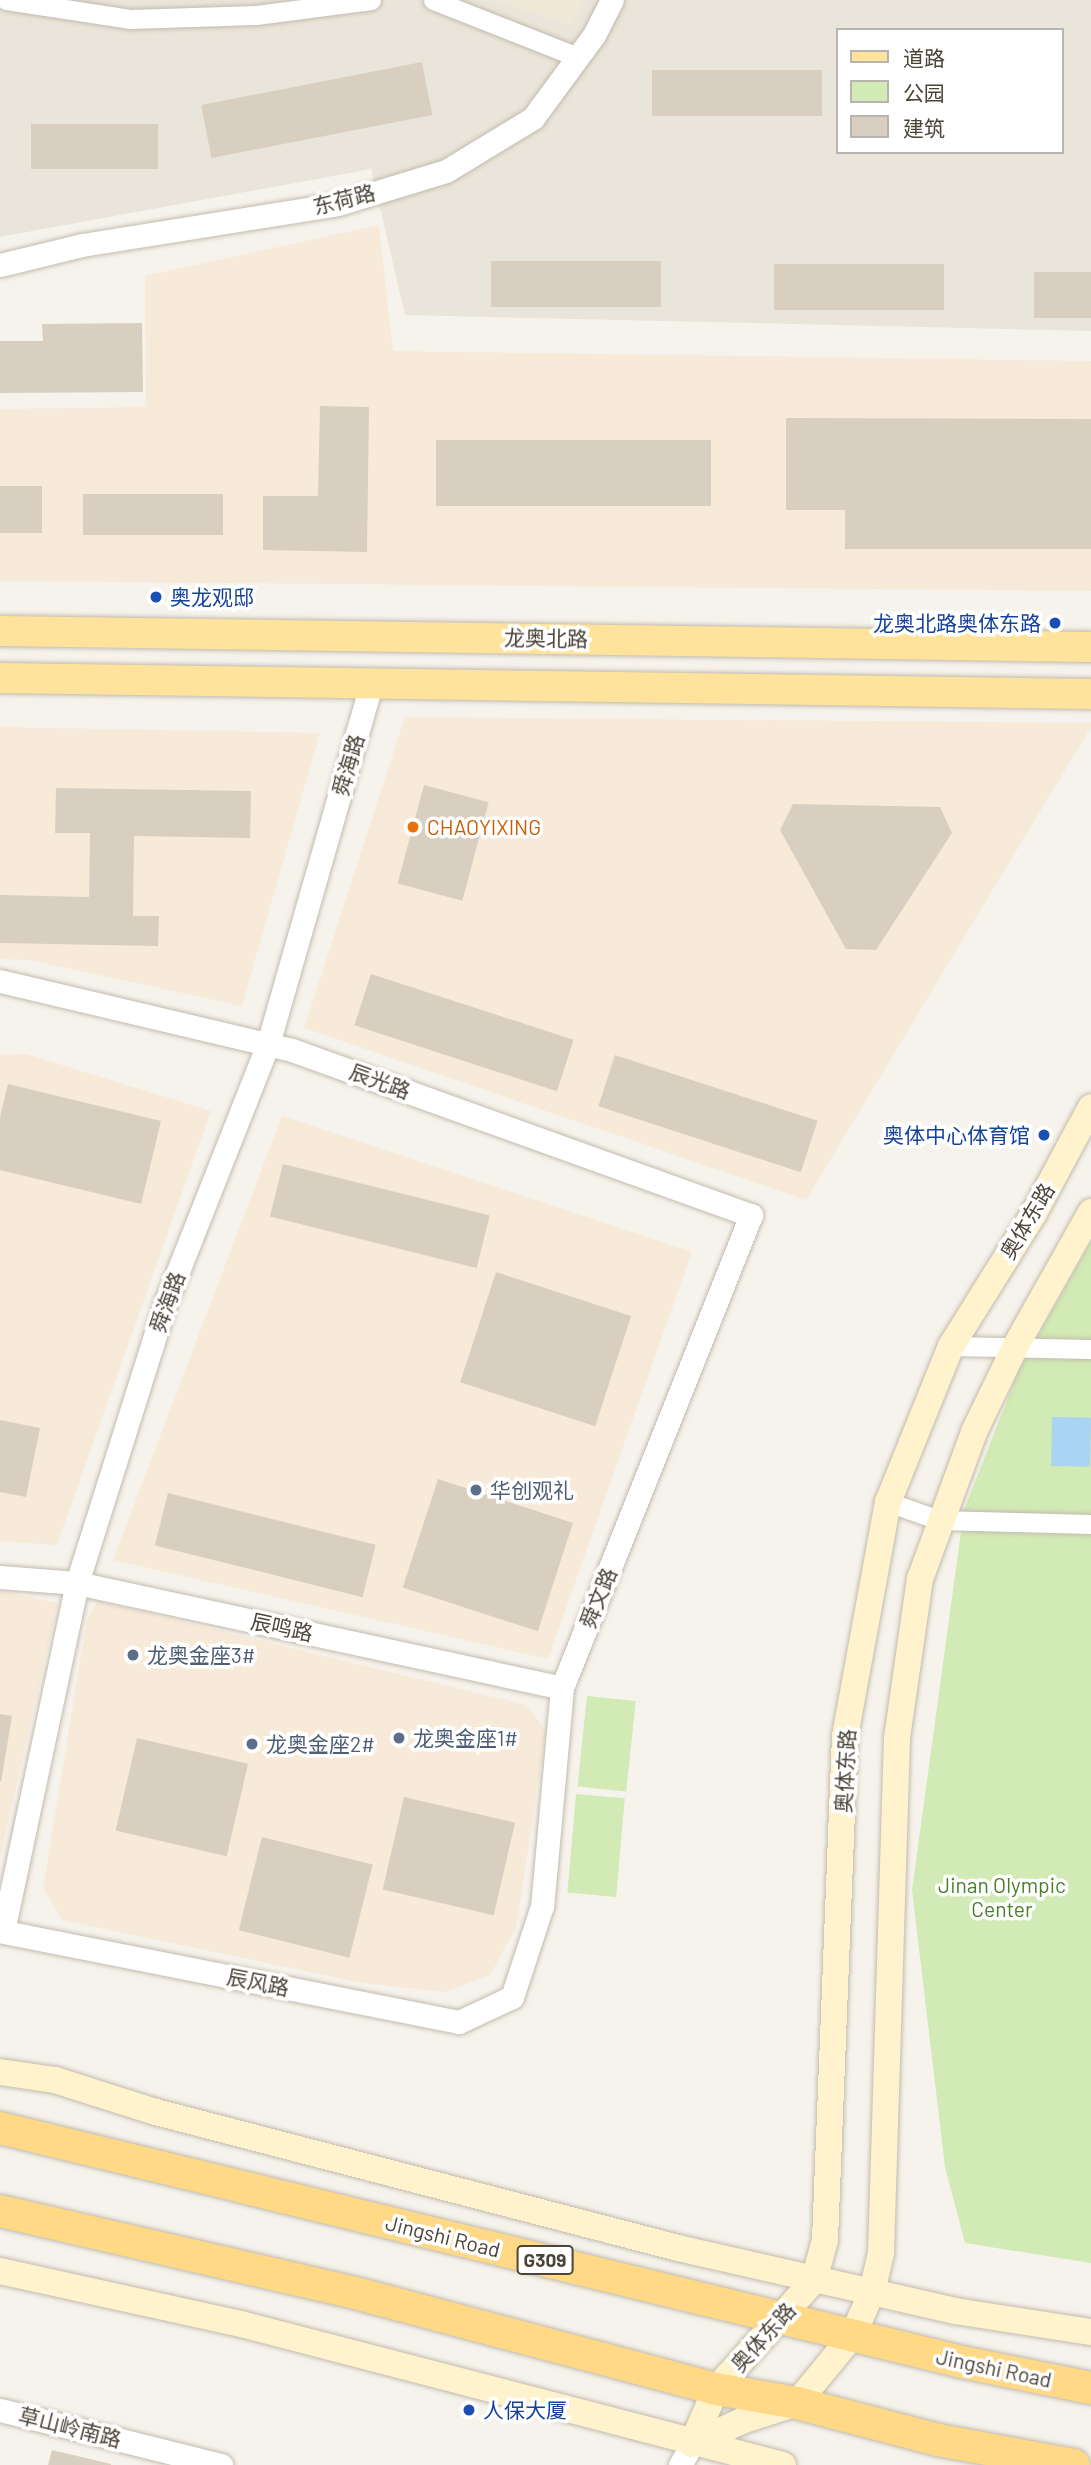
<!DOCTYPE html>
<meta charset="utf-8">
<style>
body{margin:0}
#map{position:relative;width:1091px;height:2465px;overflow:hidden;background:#f6f3ec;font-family:Barlow,"Noto Sans SC",sans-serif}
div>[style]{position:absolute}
.residential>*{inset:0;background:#eae5da}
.commercial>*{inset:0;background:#f7ead8}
.education>*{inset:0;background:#efe8d6}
.green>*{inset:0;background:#d2eab5;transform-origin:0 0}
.water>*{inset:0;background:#a9d4f2;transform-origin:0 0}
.building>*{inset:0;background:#d8cfc1;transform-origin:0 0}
.roads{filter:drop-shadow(0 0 2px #c2bbae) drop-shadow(0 0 2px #c2bbae)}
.minor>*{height:19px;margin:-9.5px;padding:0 9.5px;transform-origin:9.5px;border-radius:9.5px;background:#fff}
.tertiary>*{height:23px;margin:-11.5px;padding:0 11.5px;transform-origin:11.5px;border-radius:11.5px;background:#fff}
.secondary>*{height:26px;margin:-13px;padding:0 13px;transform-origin:13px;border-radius:13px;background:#fff3cd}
.primary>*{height:30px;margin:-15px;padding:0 15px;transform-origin:15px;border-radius:15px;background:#ffe39c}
.trunk>*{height:32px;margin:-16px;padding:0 16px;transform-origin:16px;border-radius:16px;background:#ffd985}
.dots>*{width:19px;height:19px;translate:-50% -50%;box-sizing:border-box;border:4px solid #fff;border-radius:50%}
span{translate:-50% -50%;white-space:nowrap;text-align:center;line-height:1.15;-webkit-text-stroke:7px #fff;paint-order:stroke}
.shield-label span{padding:2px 5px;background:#fff;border:2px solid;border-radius:5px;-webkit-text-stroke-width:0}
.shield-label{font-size:19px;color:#4b4439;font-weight:700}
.street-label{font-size:21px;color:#4b4439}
.transit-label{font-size:21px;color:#164399}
.left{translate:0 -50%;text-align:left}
.right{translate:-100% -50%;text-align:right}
.food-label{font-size:21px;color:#c56008}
.service-label{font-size:21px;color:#4e5e75}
.park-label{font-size:21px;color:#4a7f2a}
.legend{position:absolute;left:836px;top:28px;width:228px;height:126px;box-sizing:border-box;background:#fff;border:2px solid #b7b4b0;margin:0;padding:9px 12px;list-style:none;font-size:21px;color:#4b4439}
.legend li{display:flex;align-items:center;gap:14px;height:35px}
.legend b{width:35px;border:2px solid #b7b4b0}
</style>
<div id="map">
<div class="residential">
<div style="clip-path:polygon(evenodd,0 0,1091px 0,1091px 331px,405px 315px,371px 169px,0 237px,0 0,837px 30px,1061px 30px,1061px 152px,837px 152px,837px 30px)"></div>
</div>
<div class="commercial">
<div style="clip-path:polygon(379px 225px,393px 351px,1091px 361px,1091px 591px,0 581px,0 409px,146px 407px,145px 276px)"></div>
<div style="clip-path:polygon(405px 717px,1091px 723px,1091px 727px,806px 1200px,304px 1028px)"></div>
<div style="clip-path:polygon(0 727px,320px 733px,242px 1006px,30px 960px,0 959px)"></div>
<div style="clip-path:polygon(26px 1054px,211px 1111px,57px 1545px,0 1541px,0 1055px)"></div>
<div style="clip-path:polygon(282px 1116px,692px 1252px,548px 1659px,113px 1560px)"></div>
<div style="clip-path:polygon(0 1591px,58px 1603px,0 1858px)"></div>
<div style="clip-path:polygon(98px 1601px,526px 1705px,546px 1731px,516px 1929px,490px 1975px,445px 1992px,362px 1983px,62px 1920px,43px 1888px,87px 1620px)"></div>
</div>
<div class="education">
<div style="clip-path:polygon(494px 0,585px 0,572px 26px)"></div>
</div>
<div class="green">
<div style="clip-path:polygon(1091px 1241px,1091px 2263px,965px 2243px,945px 2167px,912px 1890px,964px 1510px,1019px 1370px)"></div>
<div style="left:587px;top:1696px;width:49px;height:91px;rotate:6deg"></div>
<div style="left:576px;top:1794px;width:49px;height:99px;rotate:5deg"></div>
</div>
<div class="water">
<div style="left:1052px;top:1417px;width:39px;height:49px;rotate:1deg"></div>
</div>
<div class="building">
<div style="left:422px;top:62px;width:54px;height:225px;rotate:79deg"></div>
<div style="left:652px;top:70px;width:170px;height:46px"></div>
<div style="left:31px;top:124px;width:127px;height:45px"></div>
<div style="left:491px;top:261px;width:170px;height:46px"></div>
<div style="left:774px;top:264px;width:170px;height:46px"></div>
<div style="left:1034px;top:272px;width:57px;height:46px"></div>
<div style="clip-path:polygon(142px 323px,143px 392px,0 393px,0 341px,43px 341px,42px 324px)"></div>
<div style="clip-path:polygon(320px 406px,369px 407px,367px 552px,263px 550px,263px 496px,318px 496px)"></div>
<div style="clip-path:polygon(786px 418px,1091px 419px,1091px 549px,845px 549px,845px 510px,786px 510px)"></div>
<div style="left:436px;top:440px;width:275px;height:66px"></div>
<div style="left:0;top:486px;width:42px;height:47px"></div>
<div style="left:83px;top:494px;width:140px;height:41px"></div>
<div style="left:424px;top:785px;width:67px;height:102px;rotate:15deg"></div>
<div style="clip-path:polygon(56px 788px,251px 791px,250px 838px,134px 836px,133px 916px,159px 916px,158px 946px,0 943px,0 895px,89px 897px,90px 833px,55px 833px)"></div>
<div style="clip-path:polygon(793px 804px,940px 807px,952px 833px,876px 950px,846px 949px,780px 830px)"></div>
<div style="left:371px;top:974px;width:213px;height:54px;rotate:18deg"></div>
<div style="left:615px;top:1055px;width:213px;height:54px;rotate:18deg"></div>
<div style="clip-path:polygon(8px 1084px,161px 1121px,141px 1204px,0 1170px,0 1117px)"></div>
<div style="left:283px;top:1164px;width:213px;height:54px;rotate:14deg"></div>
<div style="left:496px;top:1272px;width:142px;height:116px;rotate:18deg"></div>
<div style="clip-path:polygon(0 1420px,40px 1428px,26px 1497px,0 1492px)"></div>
<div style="left:438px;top:1479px;width:142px;height:114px;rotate:18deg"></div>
<div style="left:168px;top:1493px;width:214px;height:54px;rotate:14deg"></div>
<div style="clip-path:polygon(0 1714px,12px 1716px,1px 1782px,0 1781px)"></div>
<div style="left:137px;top:1738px;width:114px;height:95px;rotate:13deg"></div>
<div style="left:404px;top:1797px;width:114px;height:95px;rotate:13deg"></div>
<div style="left:262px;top:1837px;width:114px;height:96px;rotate:14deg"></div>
<div style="clip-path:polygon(52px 2450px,111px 2464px,111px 2465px,48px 2465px)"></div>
</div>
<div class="roads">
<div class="minor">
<div style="left:6px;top:0;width:125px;rotate:8.7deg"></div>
<div style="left:130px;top:19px;width:126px;rotate:-1.8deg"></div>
<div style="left:256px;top:15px;width:116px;rotate:-7.4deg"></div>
<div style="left:433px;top:0;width:156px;rotate:21.5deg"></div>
<div style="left:951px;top:1346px;width:140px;rotate:1.2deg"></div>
<div style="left:888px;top:1502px;width:54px;rotate:19.4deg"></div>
<div style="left:939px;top:1520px;width:152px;rotate:1.5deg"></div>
</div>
<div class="tertiary">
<div style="left:0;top:265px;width:84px;rotate:-13.7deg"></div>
<div style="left:82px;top:245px;width:259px;rotate:-9.1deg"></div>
<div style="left:338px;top:204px;width:113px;rotate:-17deg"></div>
<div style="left:446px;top:171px;width:102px;rotate:-31.3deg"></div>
<div style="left:533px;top:118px;width:103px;rotate:-53.7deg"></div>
<div style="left:594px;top:35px;width:39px;rotate:-63deg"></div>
<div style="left:0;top:981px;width:300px;rotate:13.3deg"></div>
<div style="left:292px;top:1050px;width:488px;rotate:19.8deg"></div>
<div style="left:751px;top:1215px;width:509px;rotate:111.78deg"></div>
<div style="left:562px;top:1688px;width:219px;rotate:95.2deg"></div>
<div style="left:542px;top:1906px;width:96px;rotate:108.2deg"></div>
<div style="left:512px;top:1997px;width:59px;rotate:154.7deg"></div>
<div style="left:459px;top:2022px;width:468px;rotate:-168.8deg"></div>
<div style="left:0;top:1577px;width:77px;rotate:4.5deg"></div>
<div style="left:77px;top:1583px;width:496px;rotate:12.2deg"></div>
<div style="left:3px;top:1931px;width:356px;rotate:-78deg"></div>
<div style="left:77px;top:1583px;width:293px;rotate:-72.5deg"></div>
<div style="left:165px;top:1304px;width:280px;rotate:-68.4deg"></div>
<div style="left:268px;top:1044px;width:374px;rotate:-74deg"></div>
<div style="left:0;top:2410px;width:228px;rotate:14deg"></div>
<div style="left:680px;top:2465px;width:24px;rotate:-60deg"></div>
</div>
<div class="secondary">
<div style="left:0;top:2072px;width:56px;rotate:8.3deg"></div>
<div style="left:55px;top:2080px;width:106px;rotate:17.6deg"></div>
<div style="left:156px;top:2112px;width:539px;rotate:14.6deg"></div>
<div style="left:678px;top:2248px;width:284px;rotate:12.8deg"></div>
<div style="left:955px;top:2311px;width:138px;rotate:8.8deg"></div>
<div style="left:0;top:2271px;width:247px;rotate:12.4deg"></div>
<div style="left:241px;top:2324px;width:560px;rotate:14.58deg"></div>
<div style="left:692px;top:2444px;width:60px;rotate:-66.4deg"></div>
<div style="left:716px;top:2389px;width:147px;rotate:-48deg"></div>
<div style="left:814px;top:2280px;width:41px;rotate:-74.6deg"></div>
<div style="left:825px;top:2240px;width:504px;rotate:-87.73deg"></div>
<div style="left:845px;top:1736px;width:238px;rotate:-79.6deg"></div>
<div style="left:888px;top:1502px;width:168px;rotate:-68deg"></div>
<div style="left:951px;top:1346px;width:157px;rotate:-58deg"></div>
<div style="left:1034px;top:1213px;width:120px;rotate:-61.7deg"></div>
<div style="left:692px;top:2444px;width:57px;rotate:-24.8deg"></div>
<div style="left:744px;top:2420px;width:56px;rotate:-17.8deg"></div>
<div style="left:797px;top:2403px;width:88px;rotate:-50.5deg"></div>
<div style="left:853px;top:2335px;width:47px;rotate:-66.2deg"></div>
<div style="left:872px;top:2292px;width:40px;rotate:-77deg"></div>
<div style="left:881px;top:2253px;width:515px;rotate:-88.22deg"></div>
<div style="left:897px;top:1738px;width:161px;rotate:-81.8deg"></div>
<div style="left:920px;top:1579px;width:157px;rotate:-69.8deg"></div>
<div style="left:974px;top:1432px;width:94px;rotate:-64.2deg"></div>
<div style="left:1015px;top:1347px;width:155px;rotate:-60.6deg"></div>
</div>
<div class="primary">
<div style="left:0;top:631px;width:1091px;rotate:0.84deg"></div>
<div style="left:0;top:678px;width:1091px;rotate:0.84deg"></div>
</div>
<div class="trunk">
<div style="left:0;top:2128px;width:990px;rotate:13.67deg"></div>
<div style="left:962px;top:2362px;width:132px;rotate:11.4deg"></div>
<div style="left:0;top:2211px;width:368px;rotate:13deg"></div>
<div style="left:359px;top:2294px;width:369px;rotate:14.9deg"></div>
<div style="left:716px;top:2389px;width:82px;rotate:9.8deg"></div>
<div style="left:797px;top:2403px;width:146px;rotate:14.7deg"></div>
<div style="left:938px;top:2440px;width:138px;rotate:10.4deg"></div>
</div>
</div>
<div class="dots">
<div style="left:156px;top:597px;background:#1a4fb4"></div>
<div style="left:1055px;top:623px;background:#1a4fb4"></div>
<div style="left:413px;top:827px;background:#e8710a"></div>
<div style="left:1044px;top:1135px;background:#1a4fb4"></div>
<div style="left:476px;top:1490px;background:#5c6f8a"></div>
<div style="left:133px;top:1655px;background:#5c6f8a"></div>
<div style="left:399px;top:1738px;background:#5c6f8a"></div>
<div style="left:252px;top:1744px;background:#5c6f8a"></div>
<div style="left:469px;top:2410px;background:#1a4fb4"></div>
</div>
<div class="shield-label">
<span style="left:545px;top:2260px">G309</span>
</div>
<div class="street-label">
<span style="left:344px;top:199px;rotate:-14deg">东荷路</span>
<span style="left:546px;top:638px;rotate:1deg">龙奥北路</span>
<span style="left:348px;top:765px;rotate:-74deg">舜海路</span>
<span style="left:380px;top:1081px;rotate:20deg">辰光路</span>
<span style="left:1027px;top:1221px;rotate:-59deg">奥体东路</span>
<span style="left:167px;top:1302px;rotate:-70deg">舜海路</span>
<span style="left:598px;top:1598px;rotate:-68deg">舜文路</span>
<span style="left:282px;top:1627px;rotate:12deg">辰鸣路</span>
<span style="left:845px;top:1771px;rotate:-87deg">奥体东路</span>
<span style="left:258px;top:1982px;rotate:11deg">辰风路</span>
<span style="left:443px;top:2236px;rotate:14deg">Jingshi Road</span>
<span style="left:763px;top:2337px;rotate:-48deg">奥体东路</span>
<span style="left:994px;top:2368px;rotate:12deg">Jingshi Road</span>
<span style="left:70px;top:2427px;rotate:14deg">草山岭南路</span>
</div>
<div class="transit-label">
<span class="left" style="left:170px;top:597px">奥龙观邸</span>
<span class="right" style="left:1041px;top:623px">龙奥北路奥体东路</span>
<span class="right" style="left:1030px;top:1135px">奥体中心体育馆</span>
<span class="left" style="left:483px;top:2410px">人保大厦</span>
</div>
<div class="food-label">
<span class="left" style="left:427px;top:827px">CHAOYIXING</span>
</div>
<div class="service-label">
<span class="left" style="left:490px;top:1490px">华创观礼</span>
<span class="left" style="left:147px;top:1655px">龙奥金座3#</span>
<span class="left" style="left:413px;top:1738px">龙奥金座1#</span>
<span class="left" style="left:266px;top:1744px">龙奥金座2#</span>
</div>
<div class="park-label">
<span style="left:1002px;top:1897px">Jinan Olympic<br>Center</span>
</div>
<ul class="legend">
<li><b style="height:9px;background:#ffe39c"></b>道路</li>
<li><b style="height:19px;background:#d2eab5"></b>公园</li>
<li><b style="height:19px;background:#d8cfc1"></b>建筑</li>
</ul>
</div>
